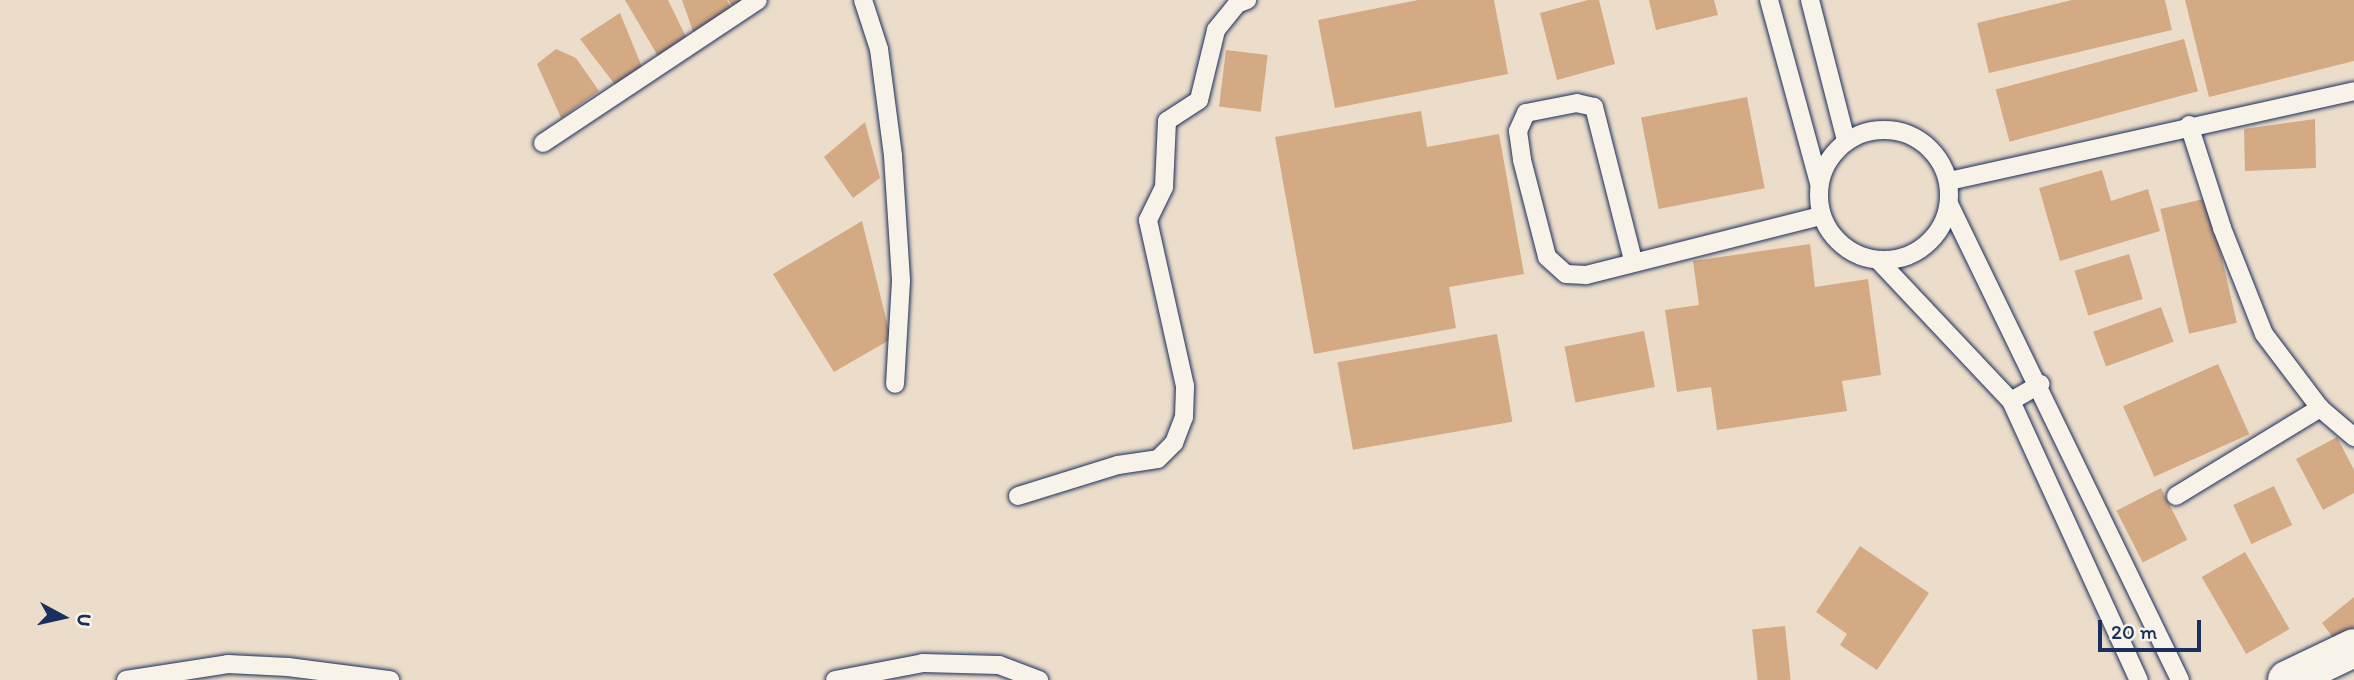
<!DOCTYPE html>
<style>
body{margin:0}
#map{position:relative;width:2354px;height:680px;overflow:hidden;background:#ecddca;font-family:Itim,sans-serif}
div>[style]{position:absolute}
.building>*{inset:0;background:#d3aa84;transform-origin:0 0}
.roads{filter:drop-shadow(0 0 2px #1b2f5e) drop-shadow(0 0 2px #1b2f5e)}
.service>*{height:18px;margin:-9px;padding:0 9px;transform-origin:9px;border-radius:9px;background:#f7f3e8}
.service>.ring{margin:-9px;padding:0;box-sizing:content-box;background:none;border:18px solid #f7f3e8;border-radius:50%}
.tertiary>*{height:38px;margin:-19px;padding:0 19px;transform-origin:19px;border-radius:19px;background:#f7f3e8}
span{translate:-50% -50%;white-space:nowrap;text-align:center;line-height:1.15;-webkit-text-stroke:6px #f7f3e8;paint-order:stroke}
.north{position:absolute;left:28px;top:582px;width:70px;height:70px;-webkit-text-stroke:5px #f7f3e8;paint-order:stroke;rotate:98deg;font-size:19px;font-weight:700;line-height:28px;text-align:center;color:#1b2f5e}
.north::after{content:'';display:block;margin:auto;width:24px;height:32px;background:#1b2f5e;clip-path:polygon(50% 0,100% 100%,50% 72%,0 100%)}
.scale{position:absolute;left:2098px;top:620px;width:103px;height:32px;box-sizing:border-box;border:4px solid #1b2f5e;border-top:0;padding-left:9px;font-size:21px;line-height:24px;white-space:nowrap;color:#1b2f5e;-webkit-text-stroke:5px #f7f3e8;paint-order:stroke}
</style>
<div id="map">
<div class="building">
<div style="clip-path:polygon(625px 0,668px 0,687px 39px,659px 58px)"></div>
<div style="clip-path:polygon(682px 0,727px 0,735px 14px,696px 40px)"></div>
<div style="clip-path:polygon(728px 0,751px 0,733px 8px)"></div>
<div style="clip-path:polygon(1418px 0,1494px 0,1508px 74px,1335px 108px,1318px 20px)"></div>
<div style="clip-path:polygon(1588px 0,1599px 0,1615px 64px,1557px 80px,1540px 13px)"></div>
<div style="clip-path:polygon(1649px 0,1714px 0,1718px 15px,1656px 30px)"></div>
<div style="clip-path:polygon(2072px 0,2165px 0,2172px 30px,1989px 73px,1977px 23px)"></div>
<div style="clip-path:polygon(2185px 0,2354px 0,2354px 61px,2209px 97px)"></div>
<div style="clip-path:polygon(620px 13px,642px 67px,616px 86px,580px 39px)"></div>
<div style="left:2184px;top:39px;width:54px;height:195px;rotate:75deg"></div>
<div style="clip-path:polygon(556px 49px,576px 58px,599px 91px,561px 118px,537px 64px)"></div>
<div style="left:1226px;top:50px;width:42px;height:57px;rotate:7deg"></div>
<div style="left:1747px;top:97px;width:93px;height:108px;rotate:79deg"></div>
<div style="clip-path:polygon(1421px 111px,1427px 147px,1499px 134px,1524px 274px,1449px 287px,1456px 328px,1314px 354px,1275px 137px)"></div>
<div style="clip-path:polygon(2315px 119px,2316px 168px,2245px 171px,2244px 129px)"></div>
<div style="clip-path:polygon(865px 122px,880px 178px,853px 198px,824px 157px)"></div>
<div style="clip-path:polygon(2102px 170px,2111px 201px,2148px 189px,2160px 231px,2060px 261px,2039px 188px)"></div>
<div style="left:2208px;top:198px;width:128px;height:49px;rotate:77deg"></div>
<div style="clip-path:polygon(862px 221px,891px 339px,834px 372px,773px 274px)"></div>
<div style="clip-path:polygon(1810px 244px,1815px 287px,1868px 279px,1881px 375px,1842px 381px,1847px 411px,1717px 430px,1711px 387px,1677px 392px,1665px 310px,1699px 305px,1693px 261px)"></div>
<div style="left:2129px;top:254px;width:47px;height:57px;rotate:73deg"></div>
<div style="left:2161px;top:307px;width:37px;height:72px;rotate:70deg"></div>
<div style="left:1644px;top:331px;width:57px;height:81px;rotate:79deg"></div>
<div style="left:1497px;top:334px;width:89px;height:162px;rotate:80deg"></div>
<div style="left:2218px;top:364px;width:77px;height:104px;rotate:66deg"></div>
<div style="clip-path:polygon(2337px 437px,2354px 470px,2354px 493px,2323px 510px,2296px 459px)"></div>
<div style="left:2274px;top:486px;width:43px;height:45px;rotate:65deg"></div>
<div style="left:2161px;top:488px;width:58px;height:50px;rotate:63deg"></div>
<div style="clip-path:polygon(1860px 546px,1929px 593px,1877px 670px,1840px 645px,1847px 634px,1816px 612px)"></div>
<div style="left:2245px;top:552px;width:89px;height:50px;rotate:60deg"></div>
<div style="clip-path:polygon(2354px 597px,2354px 631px,2338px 644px,2322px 623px)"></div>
<div style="left:1785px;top:626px;width:54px;height:33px;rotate:84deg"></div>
</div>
<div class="roads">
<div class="service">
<div style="left:863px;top:0;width:52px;rotate:71.9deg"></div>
<div style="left:879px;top:49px;width:108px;rotate:82.5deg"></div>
<div style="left:893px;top:156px;width:125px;rotate:86.3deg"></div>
<div style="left:901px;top:281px;width:103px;rotate:93.3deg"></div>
<div style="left:1769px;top:0;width:190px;rotate:74.7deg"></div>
<div style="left:1810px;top:0;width:145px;rotate:75.6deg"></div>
<div style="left:2189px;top:125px;width:108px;rotate:72.2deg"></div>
<div style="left:2222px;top:228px;width:114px;rotate:68.4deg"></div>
<div style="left:2264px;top:334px;width:93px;rotate:52.9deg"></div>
<div style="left:2320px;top:408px;width:45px;rotate:40.5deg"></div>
<div class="ring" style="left:1819px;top:130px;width:112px;height:112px"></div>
<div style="left:543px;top:143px;width:258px;rotate:-33.6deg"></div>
<div style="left:1949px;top:181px;width:415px;rotate:-12.5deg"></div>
<div style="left:1949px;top:204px;width:529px;rotate:64.11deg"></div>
<div style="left:1633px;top:260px;width:158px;rotate:-104.3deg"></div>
<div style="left:1594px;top:107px;width:17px;rotate:-167deg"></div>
<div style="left:1577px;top:103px;width:52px;rotate:168.9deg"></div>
<div style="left:1526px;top:113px;width:20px;rotate:114deg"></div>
<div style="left:1518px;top:131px;width:29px;rotate:82deg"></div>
<div style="left:1522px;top:160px;width:100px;rotate:75.5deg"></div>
<div style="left:1547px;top:257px;width:25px;rotate:42deg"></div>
<div style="left:1566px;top:274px;width:20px;rotate:3deg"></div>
<div style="left:1586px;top:275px;width:242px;rotate:-14.1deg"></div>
<div style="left:1880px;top:262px;width:191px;rotate:46.7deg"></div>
<div style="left:2011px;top:401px;width:307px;rotate:65.4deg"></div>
<div style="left:2011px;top:401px;width:34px;rotate:-30deg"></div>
<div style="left:1018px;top:496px;width:105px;rotate:-17.2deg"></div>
<div style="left:1118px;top:465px;width:40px;rotate:-8.5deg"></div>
<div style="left:1158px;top:459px;width:23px;rotate:-45deg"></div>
<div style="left:1174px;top:443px;width:28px;rotate:-69deg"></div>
<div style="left:1184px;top:417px;width:31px;rotate:-88deg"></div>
<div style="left:1185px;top:386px;width:170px;rotate:-102.6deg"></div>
<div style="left:1148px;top:220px;width:37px;rotate:-64deg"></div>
<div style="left:1164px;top:187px;width:66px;rotate:-87.4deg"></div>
<div style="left:1167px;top:121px;width:38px;rotate:-33deg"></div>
<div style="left:1199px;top:100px;width:72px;rotate:-76.3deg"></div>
<div style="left:1216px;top:30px;width:33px;rotate:-51deg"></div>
<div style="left:1237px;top:4px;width:11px;rotate:-22deg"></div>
<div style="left:2176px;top:496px;width:169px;rotate:-31.4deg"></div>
<div style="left:126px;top:680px;width:103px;rotate:-8.9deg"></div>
<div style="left:228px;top:664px;width:60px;rotate:2.9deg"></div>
<div style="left:288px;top:667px;width:103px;rotate:7.3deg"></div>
<div style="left:835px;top:680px;width:90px;rotate:-10.9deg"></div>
<div style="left:923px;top:663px;width:76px;rotate:1.5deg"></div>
<div style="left:999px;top:665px;width:43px;rotate:20.6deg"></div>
</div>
<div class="tertiary">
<div style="left:2287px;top:680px;width:74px;rotate:-25.5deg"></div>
</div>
</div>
<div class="north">U</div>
<div class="scale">20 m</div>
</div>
